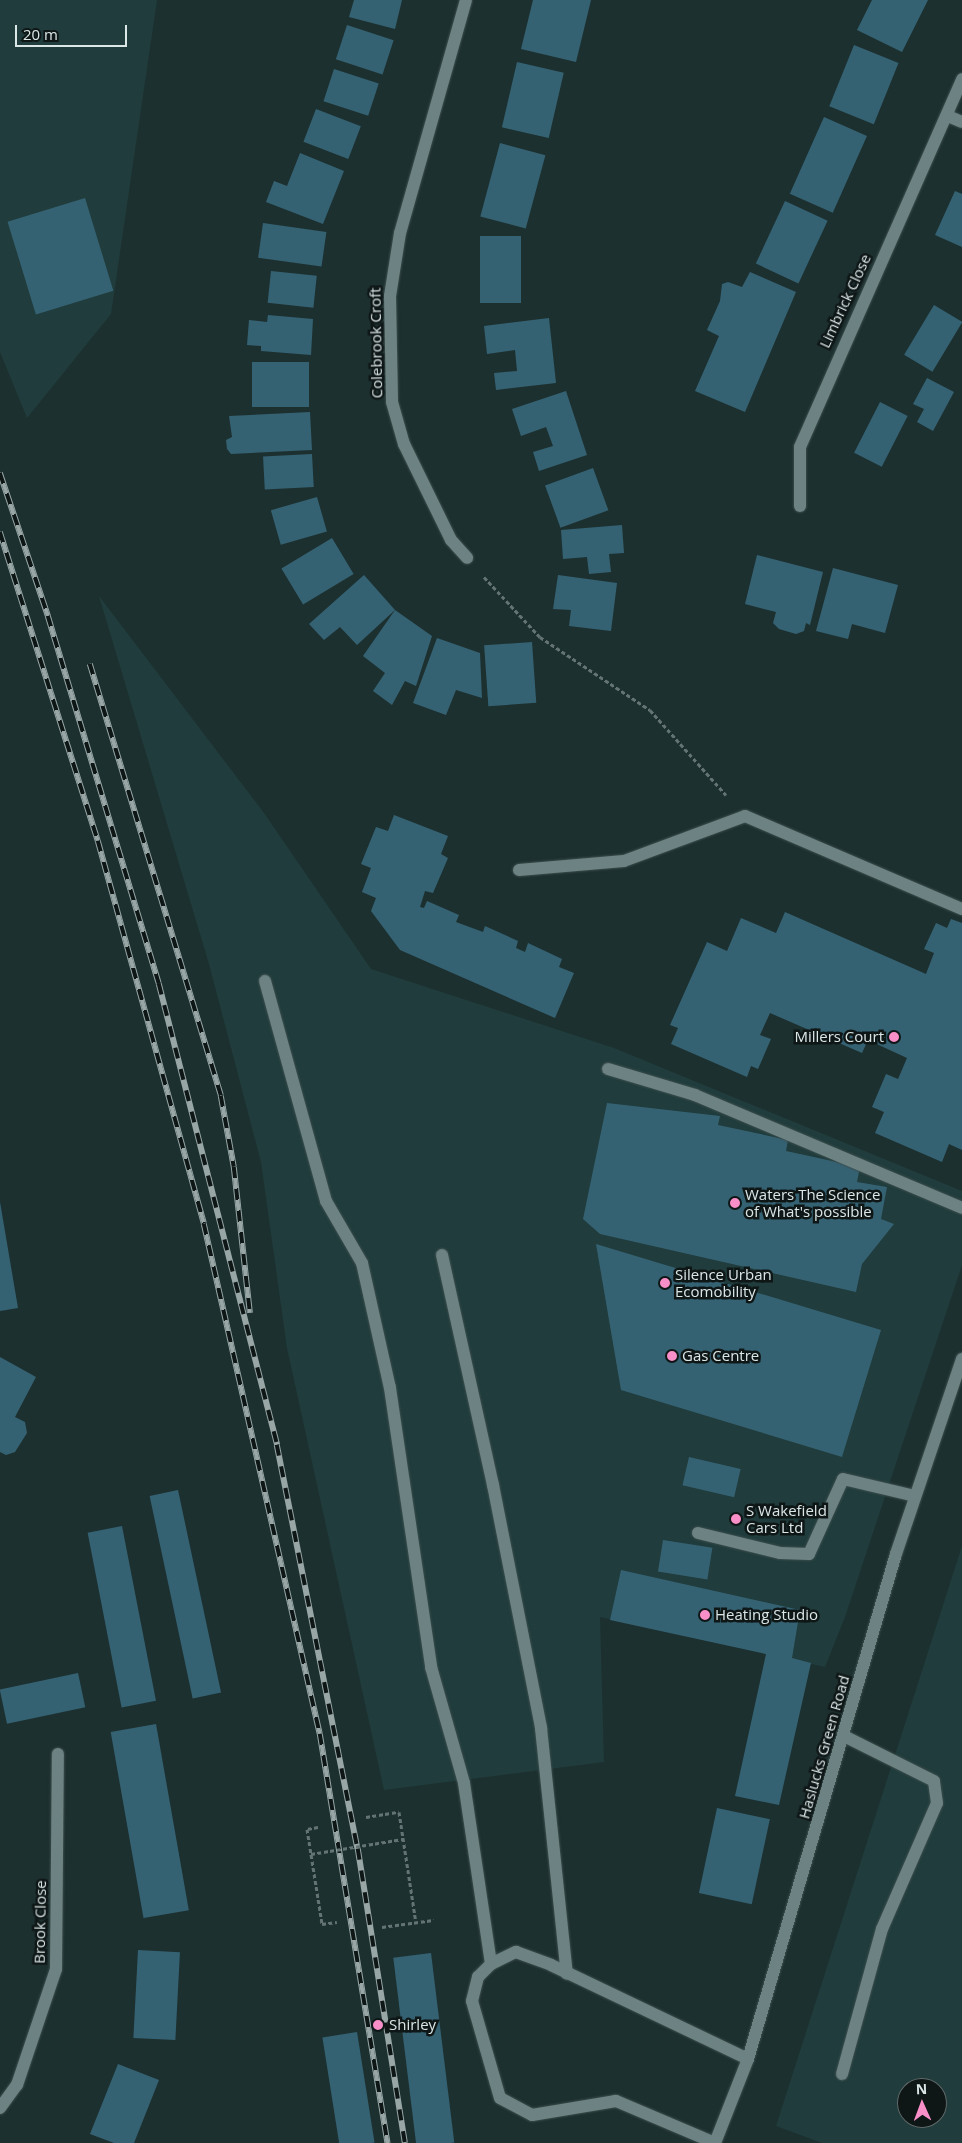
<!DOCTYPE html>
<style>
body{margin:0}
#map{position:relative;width:962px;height:2143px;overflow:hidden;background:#1d3030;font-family:"Open Sans",sans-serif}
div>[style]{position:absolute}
.built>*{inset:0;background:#203c3c}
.building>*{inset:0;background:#356273;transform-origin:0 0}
.path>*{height:3px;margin-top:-1.5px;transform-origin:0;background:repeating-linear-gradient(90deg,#647474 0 4px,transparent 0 6.5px)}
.roads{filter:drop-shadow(0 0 1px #3d4e4e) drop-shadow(0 0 1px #3d4e4e)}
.service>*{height:12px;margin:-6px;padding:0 6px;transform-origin:6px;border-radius:6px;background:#6d8383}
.minor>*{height:12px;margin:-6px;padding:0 6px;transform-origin:6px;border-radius:6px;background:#6d8383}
.tertiary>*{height:12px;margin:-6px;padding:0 6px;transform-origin:6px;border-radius:6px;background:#6d8383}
.rail>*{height:5.5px;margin-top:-2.75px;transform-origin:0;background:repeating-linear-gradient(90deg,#0e1616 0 11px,#98a6a6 0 22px);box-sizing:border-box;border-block:1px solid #98a6a6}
.path-bridge>*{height:3px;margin-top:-1.5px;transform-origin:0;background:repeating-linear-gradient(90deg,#647474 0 4px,transparent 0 6.5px)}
.dots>*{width:14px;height:14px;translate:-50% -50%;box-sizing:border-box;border:2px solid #0e1616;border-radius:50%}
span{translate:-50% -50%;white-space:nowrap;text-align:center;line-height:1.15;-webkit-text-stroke:5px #0e1616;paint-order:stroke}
.street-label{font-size:15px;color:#dbe6e6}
.poi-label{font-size:15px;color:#dbe6e6}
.right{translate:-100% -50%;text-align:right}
.left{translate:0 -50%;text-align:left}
.north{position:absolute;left:897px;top:2078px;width:50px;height:50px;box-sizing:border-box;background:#0e1616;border:1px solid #606969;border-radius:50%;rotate:358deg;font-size:14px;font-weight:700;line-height:20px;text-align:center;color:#dbe6e6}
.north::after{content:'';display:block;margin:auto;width:18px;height:22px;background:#f98fc9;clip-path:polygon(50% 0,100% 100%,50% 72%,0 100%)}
.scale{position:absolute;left:15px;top:25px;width:112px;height:22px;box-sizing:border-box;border:2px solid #dbe6e6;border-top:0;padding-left:6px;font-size:15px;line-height:18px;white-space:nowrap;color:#dbe6e6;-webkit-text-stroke:4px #0e1616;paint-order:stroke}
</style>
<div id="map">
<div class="built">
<div style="clip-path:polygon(0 0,157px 0,111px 314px,27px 418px,0 352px)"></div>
<div style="clip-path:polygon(99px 596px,264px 813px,371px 969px,614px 1048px,962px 1191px,962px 1265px,845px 1617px,825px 1667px,600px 1617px,604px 1762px,384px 1790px,287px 1348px,261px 1162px,209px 964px)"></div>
<div style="clip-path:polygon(evenodd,962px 1546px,962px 2143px,822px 2143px,776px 2126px,962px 1546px,907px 2088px,937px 2088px,937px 2118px,907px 2118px,907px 2088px)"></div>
</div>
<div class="building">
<div style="clip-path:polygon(354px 0,402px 0,395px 29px,349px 17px)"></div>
<div style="clip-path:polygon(533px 0,591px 0,576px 62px,521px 49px)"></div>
<div style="clip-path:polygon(872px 0,928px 0,902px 52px,857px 30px)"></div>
<div style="left:347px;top:25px;width:49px;height:36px;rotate:18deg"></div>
<div style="left:854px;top:45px;width:48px;height:66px;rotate:22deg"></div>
<div style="left:517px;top:62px;width:48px;height:67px;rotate:13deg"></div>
<div style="left:334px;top:69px;width:47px;height:34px;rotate:18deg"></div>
<div style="left:316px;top:109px;width:48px;height:35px;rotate:21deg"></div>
<div style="left:824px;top:117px;width:47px;height:84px;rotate:24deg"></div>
<div style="left:500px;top:143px;width:47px;height:76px;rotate:15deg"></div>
<div style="clip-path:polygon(300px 153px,344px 171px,323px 224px,266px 202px,274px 181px,287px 186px)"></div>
<div style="clip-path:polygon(955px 191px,962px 194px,962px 247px,935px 235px)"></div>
<div style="left:85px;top:198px;width:97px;height:81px;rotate:73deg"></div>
<div style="left:785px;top:201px;width:47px;height:69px;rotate:25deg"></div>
<div style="left:263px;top:223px;width:64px;height:35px;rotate:8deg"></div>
<div style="left:480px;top:236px;width:41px;height:67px"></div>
<div style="left:271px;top:271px;width:46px;height:32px;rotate:6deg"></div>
<div style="clip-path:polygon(750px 272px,796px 292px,745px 412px,695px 391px,719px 336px,707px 330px,720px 301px,722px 284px,728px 282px,742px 287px)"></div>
<div style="left:934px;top:305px;width:33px;height:58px;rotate:31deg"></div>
<div style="clip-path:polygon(268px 315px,313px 319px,311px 355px,261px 351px,261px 346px,247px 345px,249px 320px,267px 322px)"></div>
<div style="clip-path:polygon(549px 318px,556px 383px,496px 390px,494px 373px,517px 371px,515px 350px,487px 354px,484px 326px)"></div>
<div style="left:309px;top:362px;width:45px;height:57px;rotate:90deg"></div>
<div style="clip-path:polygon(927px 378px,954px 392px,933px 431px,917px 422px,924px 409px,913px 404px)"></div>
<div style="clip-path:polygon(566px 391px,587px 455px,539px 471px,533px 452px,553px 446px,546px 427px,521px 436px,512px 409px)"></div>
<div style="left:880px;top:402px;width:31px;height:57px;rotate:27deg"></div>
<div style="clip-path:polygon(310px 412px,312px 450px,231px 454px,227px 449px,226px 440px,232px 437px,229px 416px)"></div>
<div style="left:312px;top:454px;width:33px;height:49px;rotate:87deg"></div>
<div style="left:593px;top:468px;width:45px;height:51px;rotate:70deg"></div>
<div style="left:317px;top:497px;width:36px;height:48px;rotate:74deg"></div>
<div style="clip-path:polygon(622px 525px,624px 553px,609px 554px,611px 572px,589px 574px,587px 557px,563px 559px,561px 530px)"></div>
<div style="left:332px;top:538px;width:42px;height:59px;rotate:59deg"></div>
<div style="clip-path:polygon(757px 555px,823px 572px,810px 625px,806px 623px,804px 631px,796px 634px,779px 629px,773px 623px,776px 612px,745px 604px)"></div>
<div style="clip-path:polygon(833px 568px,898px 585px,885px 633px,852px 624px,848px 639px,816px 631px)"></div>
<div style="clip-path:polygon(364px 575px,395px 610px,357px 645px,340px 627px,324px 640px,309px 624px)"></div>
<div style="clip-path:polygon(558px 575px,617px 583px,611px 631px,569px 626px,571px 610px,553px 609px)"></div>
<div style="clip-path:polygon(395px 610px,432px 636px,416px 686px,405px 681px,392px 705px,373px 691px,385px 673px,363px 656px)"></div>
<div style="clip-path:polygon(437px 638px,480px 653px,482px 698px,456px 690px,446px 715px,413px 703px)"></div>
<div style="left:532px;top:642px;width:61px;height:48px;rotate:86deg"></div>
<div style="clip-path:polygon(394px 815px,448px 836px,441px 854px,448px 858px,433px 893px,425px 891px,420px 907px,424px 908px,427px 901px,459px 915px,456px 922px,483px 932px,485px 926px,518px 941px,516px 948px,525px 952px,528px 943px,562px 959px,559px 967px,574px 973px,555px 1018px,400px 950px,371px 911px,376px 898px,362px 892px,371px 868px,361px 864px,376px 827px,388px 831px)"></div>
<div style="clip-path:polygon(785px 912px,926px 974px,934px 953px,924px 949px,936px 923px,947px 928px,951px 919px,962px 923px,962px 1150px,949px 1144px,942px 1162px,875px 1133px,884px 1112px,872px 1107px,886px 1074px,898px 1079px,907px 1058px,868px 1040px,862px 1053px,770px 1013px,760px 1035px,771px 1039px,758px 1069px,751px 1066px,747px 1077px,671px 1044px,678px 1028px,670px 1025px,707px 942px,727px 951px,741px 918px,776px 933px)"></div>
<div style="clip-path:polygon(607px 1103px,720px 1116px,718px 1125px,788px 1140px,786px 1151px,860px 1167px,857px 1182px,887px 1187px,881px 1219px,894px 1224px,862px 1264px,856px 1292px,600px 1234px,583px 1219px)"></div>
<div style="clip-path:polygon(0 1202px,18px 1308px,0 1311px)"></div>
<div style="clip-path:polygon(596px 1244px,881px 1330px,842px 1457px,621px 1390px)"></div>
<div style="clip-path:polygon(0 1357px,36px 1377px,15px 1417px,25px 1422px,27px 1433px,15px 1452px,6px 1455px,0 1452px)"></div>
<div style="left:689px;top:1457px;width:53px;height:29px;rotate:13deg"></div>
<div style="left:178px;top:1490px;width:207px;height:29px;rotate:78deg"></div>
<div style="left:122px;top:1526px;width:178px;height:35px;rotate:79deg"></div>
<div style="left:663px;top:1540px;width:50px;height:32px;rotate:9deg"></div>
<div style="clip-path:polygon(621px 1570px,800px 1610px,792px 1658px,811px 1663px,779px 1805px,735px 1796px,766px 1654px,610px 1620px)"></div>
<div style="left:78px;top:1673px;width:35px;height:80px;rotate:78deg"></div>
<div style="left:156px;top:1724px;width:189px;height:46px;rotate:80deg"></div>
<div style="left:717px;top:1808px;width:54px;height:87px;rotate:12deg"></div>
<div style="left:138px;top:1950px;width:42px;height:88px;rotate:3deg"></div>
<div style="left:431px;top:1953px;width:191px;height:38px;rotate:83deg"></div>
<div style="left:357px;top:2032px;width:112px;height:35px;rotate:81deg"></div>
<div style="clip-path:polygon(118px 2064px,159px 2080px,134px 2143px,114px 2143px,90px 2134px)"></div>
</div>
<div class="path">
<div style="left:484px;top:577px;width:82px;rotate:47deg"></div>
<div style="left:540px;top:637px;width:132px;rotate:33.6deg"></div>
<div style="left:650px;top:710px;width:114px;rotate:48.2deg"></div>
<div style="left:366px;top:1817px;width:33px;rotate:-9deg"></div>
<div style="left:399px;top:1812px;width:112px;rotate:81.3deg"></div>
<div style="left:318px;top:1827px;width:11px;rotate:170deg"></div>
<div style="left:307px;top:1829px;width:96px;rotate:81deg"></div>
<div style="left:322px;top:1924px;width:15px;rotate:-8deg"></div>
<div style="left:382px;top:1927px;width:52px;rotate:-7.7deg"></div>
</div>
<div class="roads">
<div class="service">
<div style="left:265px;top:981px;width:228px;rotate:74.5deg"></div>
<div style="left:326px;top:1201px;width:72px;rotate:59.9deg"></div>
<div style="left:362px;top:1263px;width:128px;rotate:77.4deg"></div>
<div style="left:390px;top:1388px;width:282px;rotate:81.6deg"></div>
<div style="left:431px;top:1667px;width:121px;rotate:74.1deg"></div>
<div style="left:464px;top:1783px;width:183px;rotate:81.5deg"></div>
<div style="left:608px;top:1069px;width:91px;rotate:16.6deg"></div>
<div style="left:695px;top:1095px;width:290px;rotate:22.9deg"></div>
<div style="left:442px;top:1255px;width:236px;rotate:77.5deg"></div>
<div style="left:493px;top:1485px;width:248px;rotate:78.8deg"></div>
<div style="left:541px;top:1728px;width:247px;rotate:84deg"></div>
<div style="left:698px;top:1533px;width:84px;rotate:13.7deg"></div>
<div style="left:780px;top:1553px;width:29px;rotate:2deg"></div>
<div style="left:809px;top:1554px;width:82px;rotate:-65.6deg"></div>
<div style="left:843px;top:1479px;width:74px;rotate:13.3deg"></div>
<div style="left:842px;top:2074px;width:150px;rotate:-74.6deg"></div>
<div style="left:882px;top:1929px;width:137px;rotate:-66.4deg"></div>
<div style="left:937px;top:1803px;width:22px;rotate:-98deg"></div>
<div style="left:934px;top:1781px;width:101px;rotate:-153.4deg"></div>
<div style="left:715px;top:2143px;width:108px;rotate:-157deg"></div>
<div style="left:616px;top:2101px;width:85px;rotate:170.5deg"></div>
<div style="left:532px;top:2115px;width:36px;rotate:-152deg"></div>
<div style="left:500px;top:2098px;width:101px;rotate:-106.1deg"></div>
<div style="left:472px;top:2001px;width:25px;rotate:-76deg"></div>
<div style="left:478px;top:1977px;width:18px;rotate:-45deg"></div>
<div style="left:491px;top:1964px;width:28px;rotate:-26deg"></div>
<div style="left:516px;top:1952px;width:37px;rotate:20deg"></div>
<div style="left:551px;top:1965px;width:218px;rotate:25.5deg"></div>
</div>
<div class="minor">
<div style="left:466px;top:0;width:242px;rotate:105.8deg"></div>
<div style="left:400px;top:233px;width:64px;rotate:99deg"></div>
<div style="left:390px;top:296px;width:106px;rotate:88.9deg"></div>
<div style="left:392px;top:402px;width:44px;rotate:74.1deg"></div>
<div style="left:404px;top:444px;width:107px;rotate:63.9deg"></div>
<div style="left:451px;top:540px;width:24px;rotate:48deg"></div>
<div style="left:948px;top:116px;width:15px;rotate:23deg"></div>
<div style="left:800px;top:506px;width:59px;rotate:-90deg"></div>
<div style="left:800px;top:447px;width:402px;rotate:-66.2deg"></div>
<div style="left:519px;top:870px;width:105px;rotate:-4.9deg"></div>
<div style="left:624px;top:861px;width:129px;rotate:-20.4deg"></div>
<div style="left:745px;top:816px;width:236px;rotate:23.2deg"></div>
<div style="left:0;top:2108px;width:29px;rotate:-54deg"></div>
<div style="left:17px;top:2085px;width:122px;rotate:-71.4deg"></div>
<div style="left:56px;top:1969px;width:215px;rotate:-89.5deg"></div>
</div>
<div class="tertiary">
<div style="left:715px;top:2143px;width:90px;rotate:-68.6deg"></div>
<div style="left:748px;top:2059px;width:526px;rotate:-73.67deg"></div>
<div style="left:896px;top:1554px;width:206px;rotate:-71.3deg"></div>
</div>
</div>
<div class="rail">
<div style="left:0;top:473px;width:151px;rotate:71.4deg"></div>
<div style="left:48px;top:616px;width:384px;rotate:73.2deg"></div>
<div style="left:159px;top:984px;width:476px;rotate:75.6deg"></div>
<div style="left:277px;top:1445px;width:412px;rotate:78.7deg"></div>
<div style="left:358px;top:1849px;width:298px;rotate:80.9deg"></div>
<div style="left:0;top:532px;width:324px;rotate:72.4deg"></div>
<div style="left:98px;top:841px;width:397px;rotate:74.5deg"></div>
<div style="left:204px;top:1224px;width:523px;rotate:77.19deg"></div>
<div style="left:320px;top:1734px;width:415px;rotate:80.6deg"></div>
<div style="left:90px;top:664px;width:451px;rotate:73.1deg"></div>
<div style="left:221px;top:1096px;width:72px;rotate:79.6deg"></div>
<div style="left:234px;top:1167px;width:147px;rotate:83.7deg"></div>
</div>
<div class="path-bridge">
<div style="left:311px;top:1854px;width:93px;rotate:-9.3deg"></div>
</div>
<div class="dots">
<div style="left:894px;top:1037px;background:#f98fc9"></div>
<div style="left:735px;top:1203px;background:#f98fc9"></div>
<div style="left:665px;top:1283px;background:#f98fc9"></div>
<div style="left:672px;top:1356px;background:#f98fc9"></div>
<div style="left:736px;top:1519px;background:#f98fc9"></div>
<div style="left:705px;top:1615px;background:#f98fc9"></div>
<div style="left:378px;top:2025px;background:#f98fc9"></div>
</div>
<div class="street-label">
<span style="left:845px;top:301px;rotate:-65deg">Limbrick Close</span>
<span style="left:376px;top:343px;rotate:-91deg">Colebrook Croft</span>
<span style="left:824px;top:1747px;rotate:-74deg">Haslucks Green Road</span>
<span style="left:40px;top:1922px;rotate:-89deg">Brook Close</span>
</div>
<div class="poi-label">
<span class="right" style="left:884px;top:1037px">Millers Court</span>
<span class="left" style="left:745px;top:1203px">Waters The Science<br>of What's possible</span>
<span class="left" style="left:675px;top:1283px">Silence Urban<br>Ecomobility</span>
<span class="left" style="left:682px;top:1356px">Gas Centre</span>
<span class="left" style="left:746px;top:1519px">S Wakefield<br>Cars Ltd</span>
<span class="left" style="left:715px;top:1615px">Heating Studio</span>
<span class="left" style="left:389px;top:2025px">Shirley</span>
</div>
<div class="north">N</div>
<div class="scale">20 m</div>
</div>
